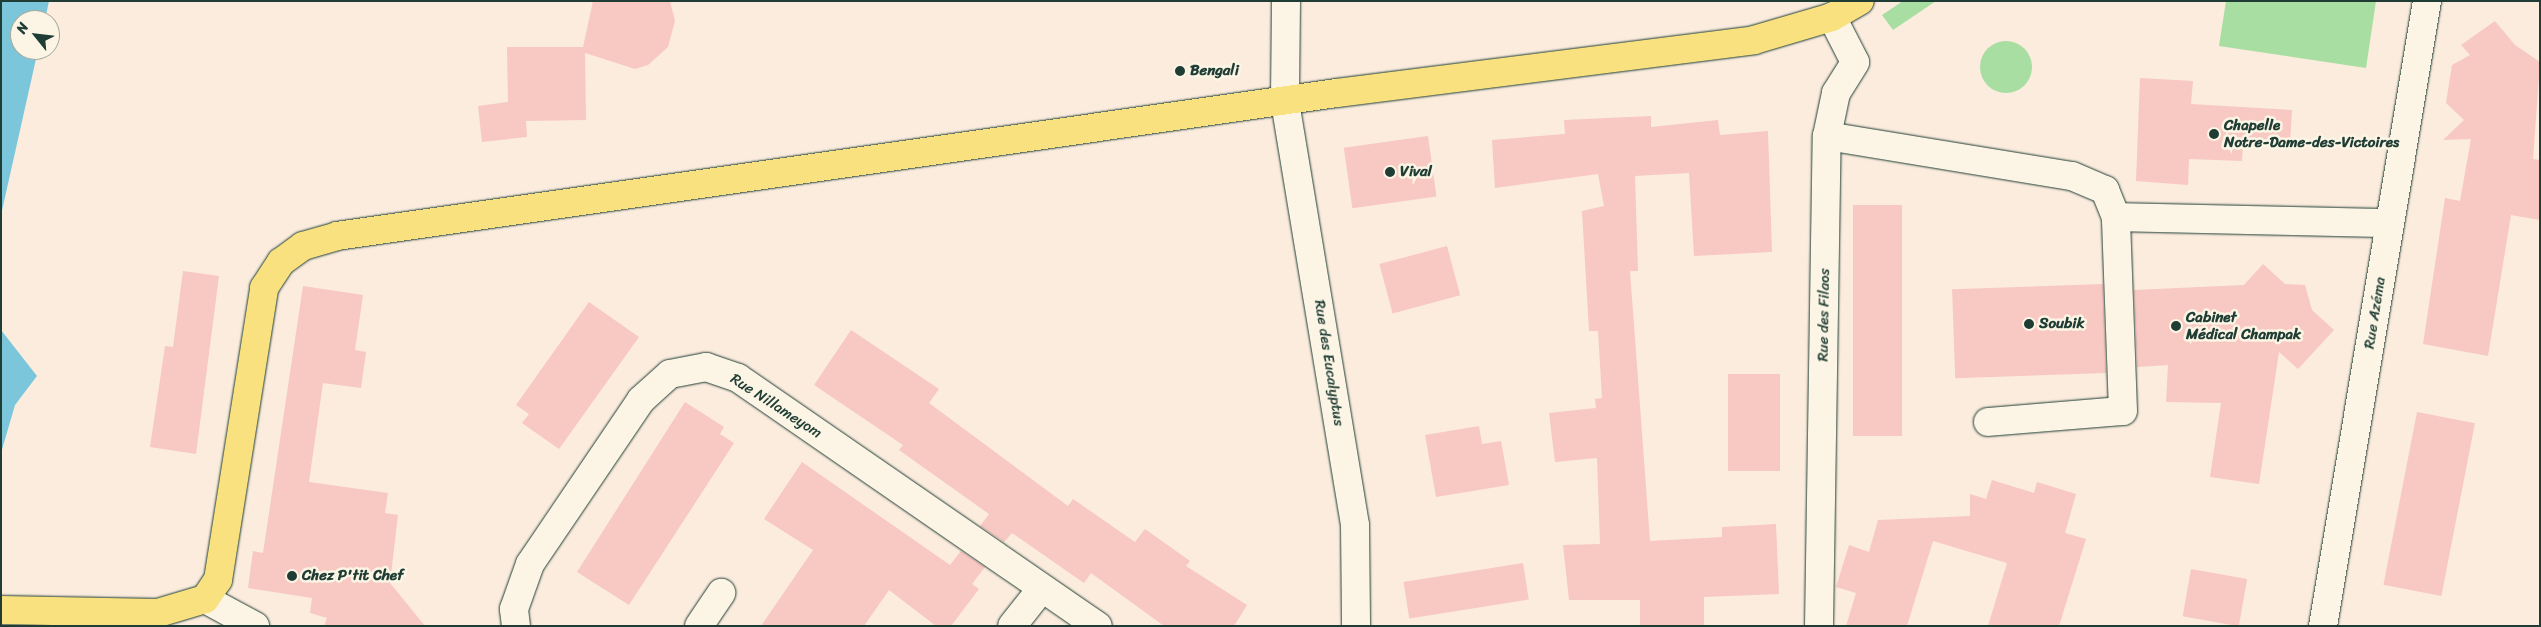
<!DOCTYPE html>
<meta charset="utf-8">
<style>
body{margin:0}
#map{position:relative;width:2541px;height:627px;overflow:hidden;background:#fbecde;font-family:Sriracha,sans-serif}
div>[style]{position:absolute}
.green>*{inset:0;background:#a8dea2}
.round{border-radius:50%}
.water>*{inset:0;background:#7bc6db}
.building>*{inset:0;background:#f8c8c2;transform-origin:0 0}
.roads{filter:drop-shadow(0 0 1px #1f3d34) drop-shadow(0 0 1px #1f3d34)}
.minor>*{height:28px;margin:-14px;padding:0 14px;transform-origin:14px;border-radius:14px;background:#fcf5e5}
.major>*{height:28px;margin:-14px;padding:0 14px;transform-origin:14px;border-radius:14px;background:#fae180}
.dots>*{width:14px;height:14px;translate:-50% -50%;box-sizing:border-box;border:2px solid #fcf5e5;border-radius:50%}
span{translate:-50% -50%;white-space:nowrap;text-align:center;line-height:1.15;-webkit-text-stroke:5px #fcf5e5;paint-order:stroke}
.poi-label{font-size:15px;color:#1f3d34;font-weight:700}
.left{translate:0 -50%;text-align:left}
.street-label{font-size:15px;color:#1f3d34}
.frame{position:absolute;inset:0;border:2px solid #1f3d34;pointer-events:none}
.north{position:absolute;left:10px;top:10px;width:50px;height:50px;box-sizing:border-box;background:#fcf5e5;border:1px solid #a4ab9e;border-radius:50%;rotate:299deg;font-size:14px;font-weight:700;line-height:20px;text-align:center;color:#1f3d34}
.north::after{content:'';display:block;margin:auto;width:18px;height:22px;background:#1f3d34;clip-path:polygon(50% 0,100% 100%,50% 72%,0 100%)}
</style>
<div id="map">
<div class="green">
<div style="clip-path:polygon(1903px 1px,1936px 1px,1893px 30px,1882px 15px)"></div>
<div style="clip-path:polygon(2226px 1px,2376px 1px,2366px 68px,2219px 46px)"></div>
<div class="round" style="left:1980px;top:41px;width:52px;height:52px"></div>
</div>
<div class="water">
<div style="clip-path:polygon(1px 1px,49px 1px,45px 20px,20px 20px,20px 50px,38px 50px,1px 215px)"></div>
<div style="clip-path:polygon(1px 330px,37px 376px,15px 405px,1px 453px)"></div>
</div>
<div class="building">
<div style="clip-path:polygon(593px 1px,670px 1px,675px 21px,668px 47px,648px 65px,635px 69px,585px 53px,586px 120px,526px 121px,527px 137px,482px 142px,478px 106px,508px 102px,507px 47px,583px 47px)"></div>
<div style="clip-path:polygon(2495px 21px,2515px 45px,2540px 62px,2533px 159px,2540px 160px,2540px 220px,2511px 215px,2488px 356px,2423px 344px,2445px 198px,2460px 201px,2471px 139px,2443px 140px,2464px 120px,2446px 103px,2452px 65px,2470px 55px,2461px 45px)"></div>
<div style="clip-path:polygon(2140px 78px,2193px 81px,2191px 104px,2292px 110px,2290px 144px,2243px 145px,2242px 161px,2189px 159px,2188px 185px,2136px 181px)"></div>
<div style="clip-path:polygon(1651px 116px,1651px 127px,1718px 120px,1720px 135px,1768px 131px,1772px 252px,1694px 256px,1689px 173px,1635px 176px,1638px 271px,1630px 271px,1650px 541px,1722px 537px,1722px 527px,1776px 524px,1779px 594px,1704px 597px,1704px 626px,1640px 626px,1640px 600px,1569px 600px,1563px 545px,1600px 544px,1597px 458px,1555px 462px,1549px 413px,1596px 408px,1595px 399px,1602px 398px,1598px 331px,1589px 331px,1582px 211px,1604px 206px,1598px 174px,1495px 188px,1492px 140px,1565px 134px,1564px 120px)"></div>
<div style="left:1428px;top:136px;width:61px;height:85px;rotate:82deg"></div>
<div style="left:1853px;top:205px;width:49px;height:231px"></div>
<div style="left:1447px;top:246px;width:51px;height:70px;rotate:75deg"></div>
<div style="clip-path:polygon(2263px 264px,2285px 284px,2305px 285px,2312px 310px,2334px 330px,2298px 369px,2279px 352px,2259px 484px,2210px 477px,2221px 403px,2166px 402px,2168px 365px,2137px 367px,2134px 290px,2244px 285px)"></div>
<div style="clip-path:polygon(183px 271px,219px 276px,196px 454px,150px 447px,165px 346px,173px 347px)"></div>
<div style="left:2103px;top:284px;width:89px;height:151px;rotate:88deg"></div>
<div style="clip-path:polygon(303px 286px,363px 295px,355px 350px,366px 352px,361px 388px,323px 383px,309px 482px,388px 493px,385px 513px,398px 515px,390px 583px,425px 626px,324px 626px,327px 618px,310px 613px,312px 598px,248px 588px,253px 551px,263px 553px)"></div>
<div style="clip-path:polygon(589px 302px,639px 337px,559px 449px,522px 423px,529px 414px,516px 405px)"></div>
<div style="clip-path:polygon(851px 330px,939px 389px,929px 403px,1068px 506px,1073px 499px,1135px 542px,1145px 529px,1190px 561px,1186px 566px,1247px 605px,1234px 626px,1164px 626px,1091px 573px,1084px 583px,1012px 533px,1004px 542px,980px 526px,989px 514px,899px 450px,903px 445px,814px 385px)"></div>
<div style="left:1728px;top:374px;width:52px;height:97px"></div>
<div style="clip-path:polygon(685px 402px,724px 427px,720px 434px,734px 443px,629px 605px,577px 572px)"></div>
<div style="left:2417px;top:412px;width:59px;height:176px;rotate:11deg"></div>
<div style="clip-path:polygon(1479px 426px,1482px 444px,1501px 441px,1509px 485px,1436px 497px,1425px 435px)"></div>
<div style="clip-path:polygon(802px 462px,950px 565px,961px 551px,985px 567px,972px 584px,979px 589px,951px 626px,936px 626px,889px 590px,864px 626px,761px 626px,813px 550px,764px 519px)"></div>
<div style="clip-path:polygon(1992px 480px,2034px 493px,2037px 482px,2076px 494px,2065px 533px,2086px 539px,2059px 626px,1988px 626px,2007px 563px,1933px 541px,1907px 626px,1846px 626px,1856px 593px,1836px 587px,1849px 545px,1869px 552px,1878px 520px,1970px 516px,1970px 494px,1986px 499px)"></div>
<div style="left:1523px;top:563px;width:37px;height:121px;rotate:81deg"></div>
<div style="left:2191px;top:569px;width:57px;height:48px;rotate:10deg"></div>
</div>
<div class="roads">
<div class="minor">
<div style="left:1286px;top:1px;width:101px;rotate:90.6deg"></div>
<div style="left:1285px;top:102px;width:429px;rotate:80.6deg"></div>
<div style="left:1355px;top:525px;width:101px;rotate:89.4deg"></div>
<div style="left:1827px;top:136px;width:248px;rotate:9.3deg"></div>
<div style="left:2072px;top:176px;width:36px;rotate:23deg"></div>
<div style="left:2105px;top:190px;width:29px;rotate:68deg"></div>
<div style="left:1988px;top:422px;width:135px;rotate:-4.7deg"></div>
<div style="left:2123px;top:411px;width:194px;rotate:-92.1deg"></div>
<div style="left:2116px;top:217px;width:274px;rotate:1.3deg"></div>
<div style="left:205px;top:599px;width:57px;rotate:28.4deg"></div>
<div style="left:516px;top:626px;width:17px;rotate:-97deg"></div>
<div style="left:514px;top:609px;width:48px;rotate:-70.4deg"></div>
<div style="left:530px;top:564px;width:198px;rotate:-55.9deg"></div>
<div style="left:641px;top:400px;width:39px;rotate:-42deg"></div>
<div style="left:670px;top:374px;width:37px;rotate:-11deg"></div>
<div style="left:706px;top:367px;width:34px;rotate:19deg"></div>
<div style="left:738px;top:378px;width:437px;rotate:34.6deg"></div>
<div style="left:699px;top:626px;width:40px;rotate:-56deg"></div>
<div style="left:1012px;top:626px;width:48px;rotate:-51.7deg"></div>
<div style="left:1819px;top:626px;width:490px;rotate:-89.1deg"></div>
<div style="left:1827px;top:136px;width:44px;rotate:-78.2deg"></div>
<div style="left:1836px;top:93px;width:36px;rotate:-58deg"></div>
<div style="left:1855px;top:62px;width:51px;rotate:-117.1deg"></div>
<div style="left:2323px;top:626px;width:634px;rotate:-80.55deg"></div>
</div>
<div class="major">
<div style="left:1px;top:610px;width:157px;rotate:1.1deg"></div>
<div style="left:158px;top:613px;width:49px;rotate:-16.6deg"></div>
<div style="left:205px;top:599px;width:23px;rotate:-56deg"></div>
<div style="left:218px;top:580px;width:296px;rotate:-81deg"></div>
<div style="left:264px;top:288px;width:31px;rotate:-57deg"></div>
<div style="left:281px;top:262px;width:27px;rotate:-36deg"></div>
<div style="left:303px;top:246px;width:35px;rotate:-16deg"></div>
<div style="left:337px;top:236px;width:1010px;rotate:-8.14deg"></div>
<div style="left:1337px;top:93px;width:420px;rotate:-7.2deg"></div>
<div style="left:1754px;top:40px;width:81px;rotate:-16.4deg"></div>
<div style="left:1832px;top:17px;width:32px;rotate:-30deg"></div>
</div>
</div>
<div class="dots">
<div style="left:1180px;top:71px;background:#1f3d34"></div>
<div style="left:2214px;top:134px;background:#1f3d34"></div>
<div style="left:1390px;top:172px;background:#1f3d34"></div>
<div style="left:2029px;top:324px;background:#1f3d34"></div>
<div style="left:2176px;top:326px;background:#1f3d34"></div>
<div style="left:292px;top:576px;background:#1f3d34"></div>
</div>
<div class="poi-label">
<span class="left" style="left:1190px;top:71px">Bengali</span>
<span class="left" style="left:2224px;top:134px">Chapelle<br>Notre-Dame-des-Victoires</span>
<span class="left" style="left:1400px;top:172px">Vival</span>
<span class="left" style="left:2186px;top:326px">Cabinet<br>Médical Champak</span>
<span class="left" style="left:2039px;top:324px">Soubik</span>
<span class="left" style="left:302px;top:576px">Chez P'tit Chef</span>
</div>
<div class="street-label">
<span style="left:2375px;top:313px;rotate:-81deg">Rue Azéma</span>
<span style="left:1824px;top:315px;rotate:-89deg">Rue des Filaos</span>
<span style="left:1329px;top:363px;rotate:81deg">Rue des Eucalyptus</span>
<span style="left:776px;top:406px;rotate:33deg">Rue Nillameyom</span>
</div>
<div class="frame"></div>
<div class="north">N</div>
</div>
